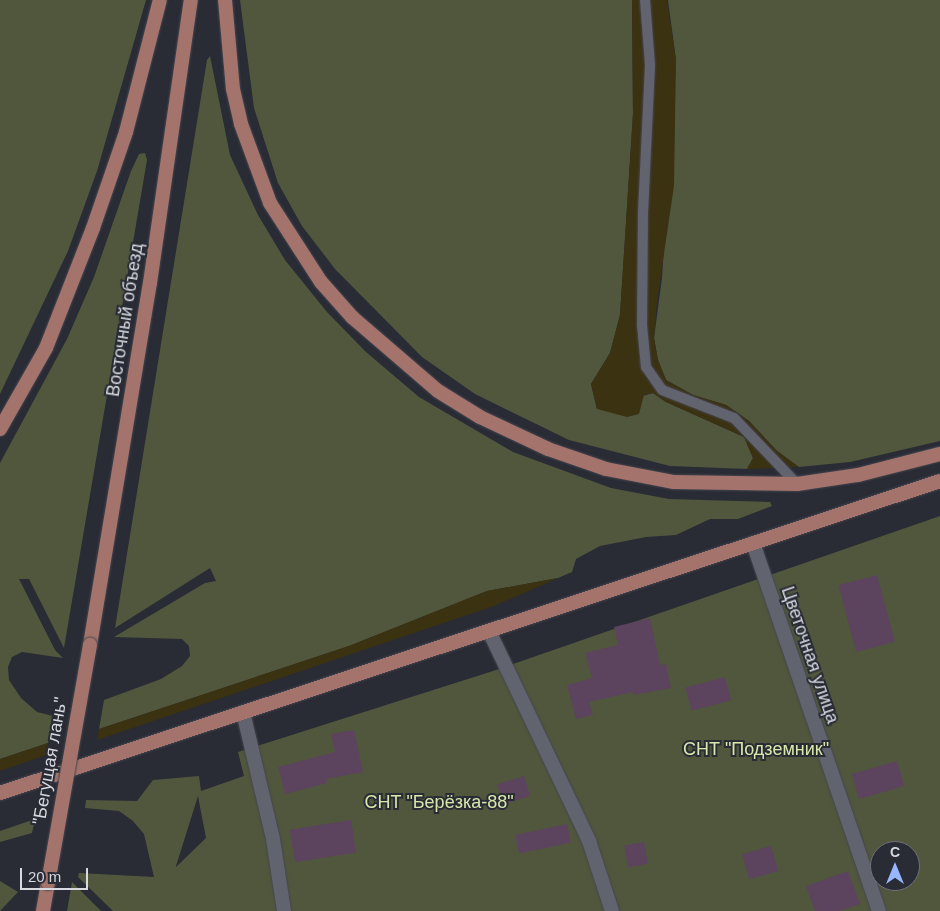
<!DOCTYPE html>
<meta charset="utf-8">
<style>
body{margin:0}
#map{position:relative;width:940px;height:911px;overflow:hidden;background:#292b35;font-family:Helvetica,sans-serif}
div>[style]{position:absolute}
.green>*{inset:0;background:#51573d}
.sand>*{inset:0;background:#3b3212}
.building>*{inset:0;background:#5c435e;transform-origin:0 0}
.roads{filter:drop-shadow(0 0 1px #45464f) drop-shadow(0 0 1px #45464f)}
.service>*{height:10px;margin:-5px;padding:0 5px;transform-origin:5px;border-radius:5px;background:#61636f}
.minor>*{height:14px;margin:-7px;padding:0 7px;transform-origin:7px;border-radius:7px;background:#61636f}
.primary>*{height:14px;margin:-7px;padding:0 7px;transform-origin:7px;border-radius:7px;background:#a4736b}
.bridges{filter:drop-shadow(0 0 1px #45464f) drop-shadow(0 0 1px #45464f)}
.primary-bridge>*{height:14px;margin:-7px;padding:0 7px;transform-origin:7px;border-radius:7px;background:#a4736b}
span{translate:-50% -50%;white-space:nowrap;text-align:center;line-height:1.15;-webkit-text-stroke:4px #292b35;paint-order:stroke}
.street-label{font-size:18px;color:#d7d9df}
.park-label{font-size:18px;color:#d9e8a9}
.north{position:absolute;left:870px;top:841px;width:50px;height:50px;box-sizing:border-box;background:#292b35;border:1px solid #6f7179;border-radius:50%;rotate:0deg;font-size:14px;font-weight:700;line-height:20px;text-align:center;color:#d7d9df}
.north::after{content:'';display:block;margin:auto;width:18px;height:22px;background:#97b6fd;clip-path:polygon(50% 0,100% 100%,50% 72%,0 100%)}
.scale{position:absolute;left:20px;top:868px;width:68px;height:22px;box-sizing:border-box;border:2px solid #d7d9df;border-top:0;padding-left:6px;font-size:15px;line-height:18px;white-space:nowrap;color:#d7d9df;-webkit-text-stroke:4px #292b35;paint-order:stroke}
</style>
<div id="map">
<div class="green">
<div style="clip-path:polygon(0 0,146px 0,97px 171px,68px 251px,0 394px)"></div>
<div style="clip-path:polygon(240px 0,632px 0,633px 114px,620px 315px,610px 353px,591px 384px,597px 409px,653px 393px,666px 402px,744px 437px,753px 458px,747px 469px,670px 466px,569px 440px,475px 394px,422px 357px,335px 269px,302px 226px,278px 183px,254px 108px)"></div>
<div style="clip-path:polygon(668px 0,940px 0,940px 441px,850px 462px,799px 467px,777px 451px,749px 421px,726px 405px,693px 395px,666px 380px,658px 360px,654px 338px,662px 278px,676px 60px)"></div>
<div style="clip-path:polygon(210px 56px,230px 155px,258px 215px,285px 260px,327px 312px,366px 352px,419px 397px,513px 452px,611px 488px,669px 499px,770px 502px,772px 506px,738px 519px,710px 519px,676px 535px,646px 537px,600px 546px,576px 559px,572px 572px,558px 578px,487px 591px,349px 646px,99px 729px,104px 700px,161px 679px,182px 666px,190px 656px,189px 646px,182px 639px,114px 637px,205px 583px,216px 581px,210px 568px,115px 628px,207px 60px)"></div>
<div style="clip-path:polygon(145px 153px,147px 160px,64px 648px,29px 579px,19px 579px,55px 650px,63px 658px,22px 652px,12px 657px,8px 667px,9px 680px,21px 698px,37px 712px,53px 716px,48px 743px,0 759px,0 463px,67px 339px,94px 277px,131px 171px,139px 154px)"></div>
<div style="clip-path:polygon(evenodd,940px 516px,940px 911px,113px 911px,78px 877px,79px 873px,154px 877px,144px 834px,133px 821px,119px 811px,85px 808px,86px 800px,137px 801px,153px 780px,199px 776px,201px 791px,244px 776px,238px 752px,493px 671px,940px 516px,198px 796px,206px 838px,176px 867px,176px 866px,198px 796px,940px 516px,880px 851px,910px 851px,910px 881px,880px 881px,880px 851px)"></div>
<div style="clip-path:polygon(35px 819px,32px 833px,0 842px,0 831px)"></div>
<div style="clip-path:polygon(0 881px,18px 892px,0 911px)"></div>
<div style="clip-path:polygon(72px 882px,101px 911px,67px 911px)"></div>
</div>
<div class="sand">
<div style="clip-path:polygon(632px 0,667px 0,676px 60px,674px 186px,657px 301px,654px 338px,658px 360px,666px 380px,693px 395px,726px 405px,749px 421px,777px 451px,799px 467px,747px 469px,753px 458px,744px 437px,666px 402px,653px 393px,644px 395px,639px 414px,627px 417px,597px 409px,591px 384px,610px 353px,620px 315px,633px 114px)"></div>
<div style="clip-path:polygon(558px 578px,494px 606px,97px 740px,99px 729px,349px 646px,487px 591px)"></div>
<div style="clip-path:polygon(48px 743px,46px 755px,0 771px,0 759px)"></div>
</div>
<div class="building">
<div style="left:877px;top:575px;width:69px;height:40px;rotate:75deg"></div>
<div style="clip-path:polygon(650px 618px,660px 665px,666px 664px,671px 688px,633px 695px,633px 692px,589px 702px,593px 715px,576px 719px,567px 685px,592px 678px,585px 653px,618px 645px,614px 627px)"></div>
<div style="left:725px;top:677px;width:24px;height:41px;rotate:75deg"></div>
<div style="clip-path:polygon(354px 730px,363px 772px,326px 779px,327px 783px,285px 794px,278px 767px,335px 752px,331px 734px)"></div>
<div style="left:897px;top:761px;width:26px;height:47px;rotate:74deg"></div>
<div style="left:524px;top:776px;width:21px;height:28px;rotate:73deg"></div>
<div style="left:351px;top:820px;width:33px;height:62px;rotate:81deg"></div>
<div style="left:567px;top:824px;width:19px;height:53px;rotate:78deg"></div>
<div style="left:644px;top:842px;width:22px;height:20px;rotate:80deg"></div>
<div style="left:771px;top:846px;width:26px;height:30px;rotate:74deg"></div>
<div style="clip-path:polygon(848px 871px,860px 904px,839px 911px,815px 911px,806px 886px)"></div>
</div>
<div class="roads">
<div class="service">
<div style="left:645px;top:0;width:65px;rotate:85.6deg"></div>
<div style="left:650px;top:65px;width:147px;rotate:92.7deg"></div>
<div style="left:643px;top:212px;width:113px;rotate:90.5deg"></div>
<div style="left:642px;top:325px;width:42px;rotate:84.6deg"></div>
<div style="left:646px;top:367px;width:28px;rotate:55deg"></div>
<div style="left:662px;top:390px;width:77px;rotate:21.3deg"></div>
<div style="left:734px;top:418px;width:91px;rotate:46.3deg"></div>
</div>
<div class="minor">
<div style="left:753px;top:543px;width:389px;rotate:71.1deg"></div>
<div style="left:489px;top:631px;width:233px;rotate:64.5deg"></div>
<div style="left:589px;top:841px;width:74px;rotate:71.8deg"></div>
<div style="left:243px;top:712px;width:130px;rotate:76.7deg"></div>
<div style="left:273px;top:839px;width:73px;rotate:81.3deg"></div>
</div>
<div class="primary">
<div style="left:225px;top:0;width:89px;rotate:84.9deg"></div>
<div style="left:233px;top:89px;width:36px;rotate:77deg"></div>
<div style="left:241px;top:124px;width:84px;rotate:69.8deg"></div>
<div style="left:270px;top:203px;width:94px;rotate:57.2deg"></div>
<div style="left:321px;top:282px;width:47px;rotate:48.5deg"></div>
<div style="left:352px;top:317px;width:113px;rotate:40.7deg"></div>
<div style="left:438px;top:391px;width:49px;rotate:31.8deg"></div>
<div style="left:480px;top:417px;width:75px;rotate:25.2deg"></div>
<div style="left:548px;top:449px;width:61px;rotate:19deg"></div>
<div style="left:606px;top:469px;width:68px;rotate:11deg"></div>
<div style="left:673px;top:482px;width:124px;rotate:0.9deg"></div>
<div style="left:797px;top:484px;width:62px;rotate:-8.4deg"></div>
<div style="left:858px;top:475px;width:85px;rotate:-14.4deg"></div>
<div style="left:0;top:429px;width:93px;rotate:-60.4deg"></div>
<div style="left:46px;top:348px;width:129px;rotate:-68.6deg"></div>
<div style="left:93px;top:228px;width:102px;rotate:-71deg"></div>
<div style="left:126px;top:132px;width:136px;rotate:-75.6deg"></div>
<div style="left:90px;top:645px;width:367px;rotate:-80.6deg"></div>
<div style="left:150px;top:283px;width:286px;rotate:-81.8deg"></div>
<div style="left:0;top:793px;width:990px;rotate:-18.36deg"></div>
<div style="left:43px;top:911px;width:28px;rotate:-80deg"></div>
</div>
</div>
<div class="bridges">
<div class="primary-bridge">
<div style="left:48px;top:883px;width:242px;rotate:-80deg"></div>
</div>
</div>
<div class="street-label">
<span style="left:125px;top:320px;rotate:-81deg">Восточный объезд</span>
<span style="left:810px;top:655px;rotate:71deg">Цветочная улица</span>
<span style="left:50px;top:761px;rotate:-80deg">"Бегущая лань"</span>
</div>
<div class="park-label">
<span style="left:756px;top:749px">СНТ "Подземник"</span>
<span style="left:439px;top:802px">СНТ "Берёзка-88"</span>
</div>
<div class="north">С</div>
<div class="scale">20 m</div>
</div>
